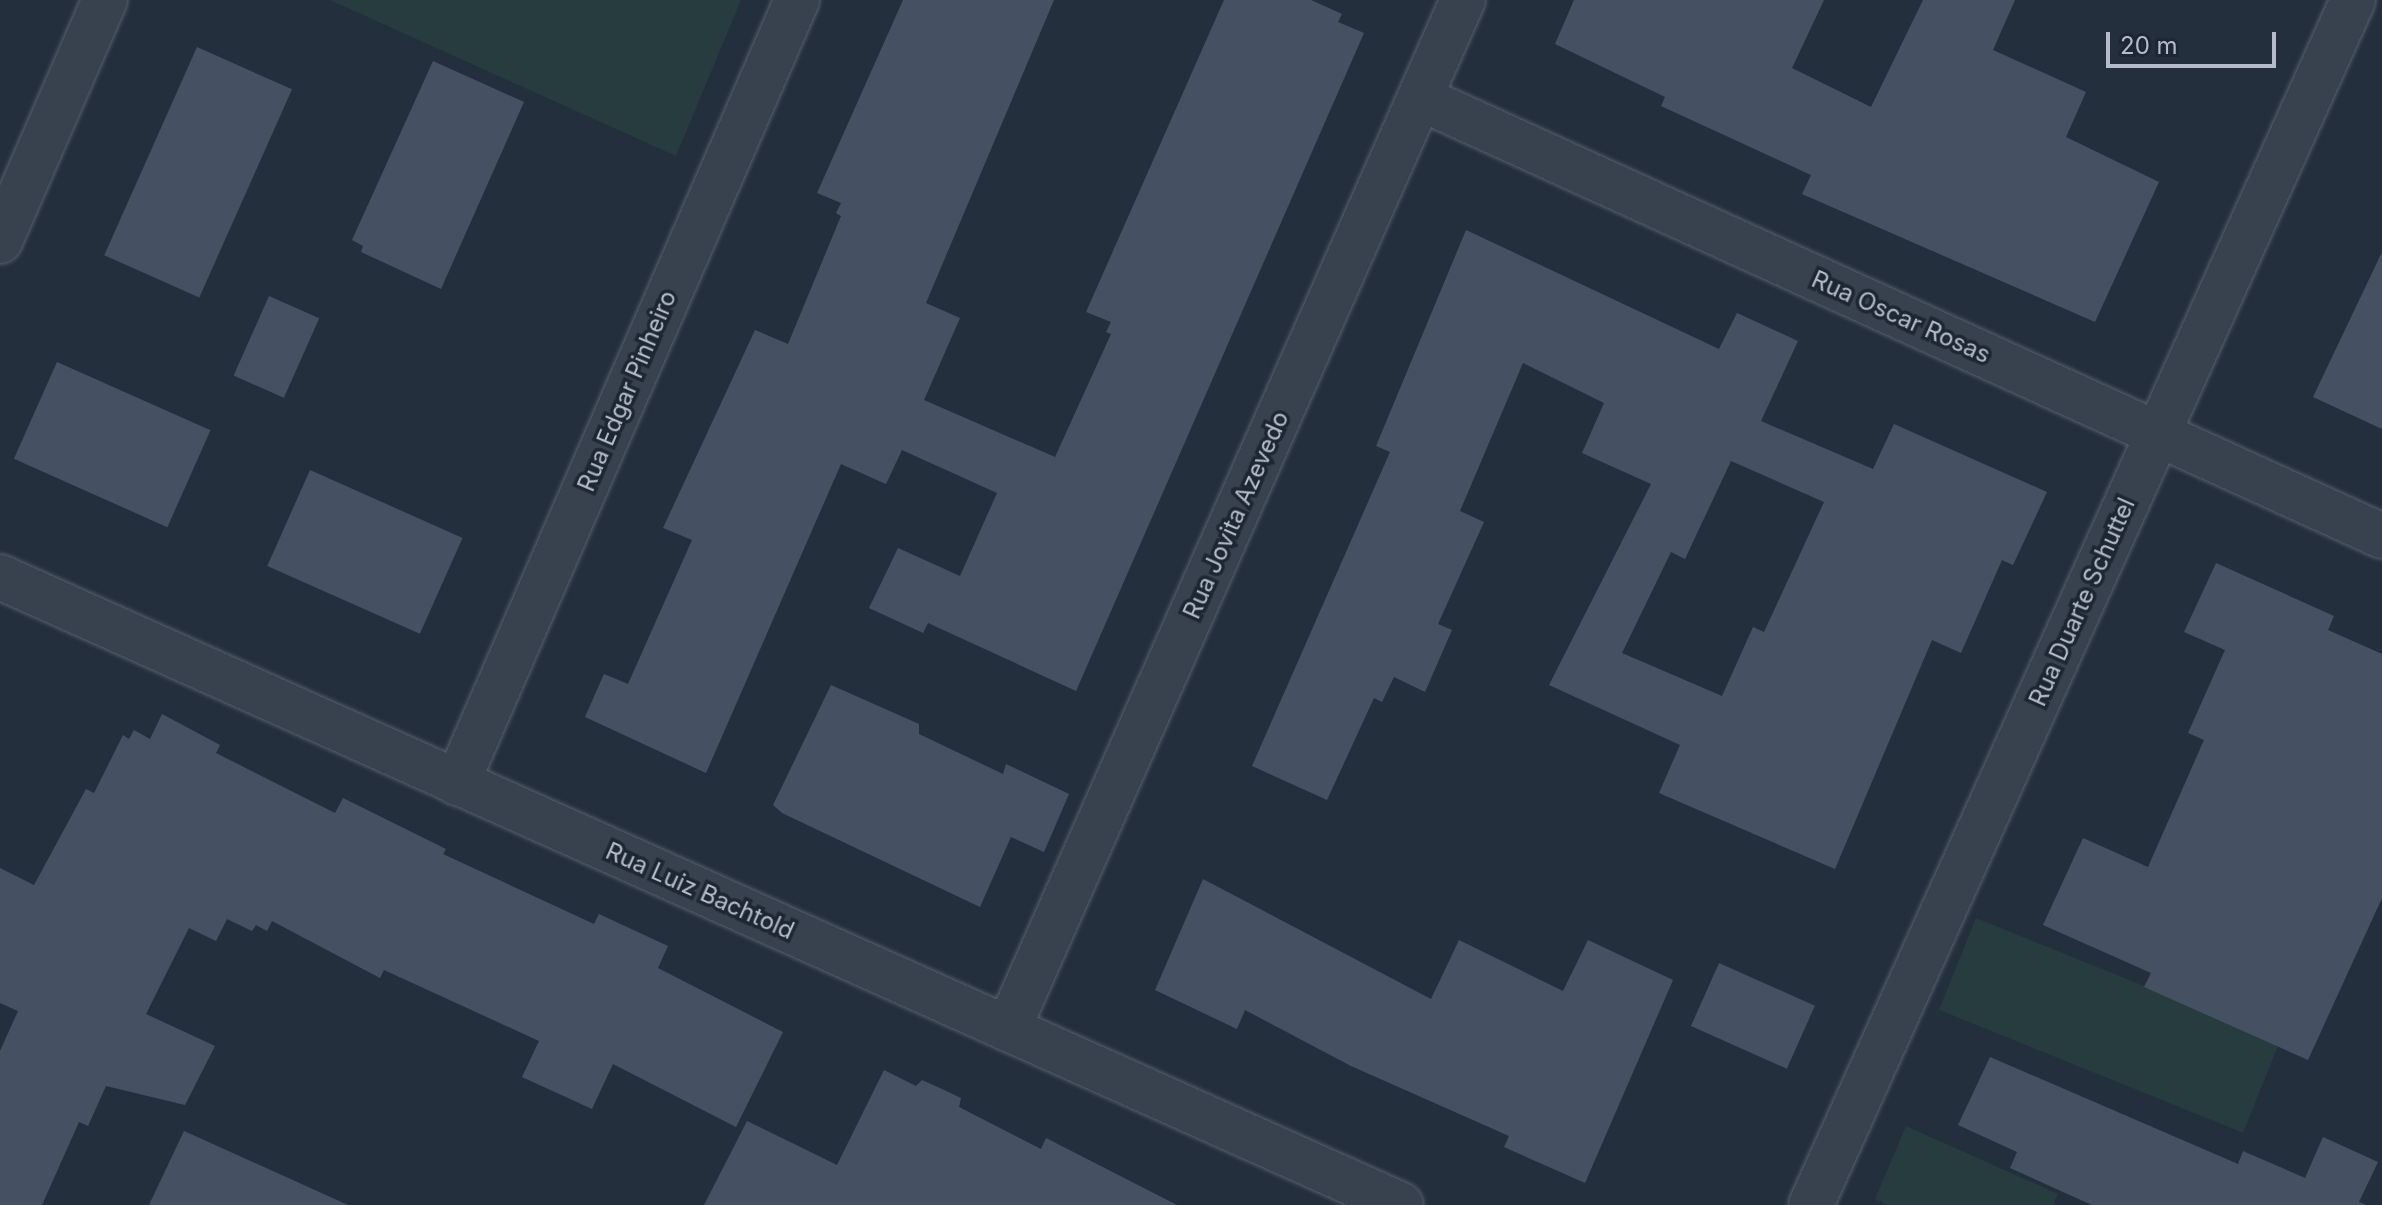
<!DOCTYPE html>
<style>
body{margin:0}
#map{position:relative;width:2382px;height:1205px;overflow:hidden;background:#242f3e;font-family:Inter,sans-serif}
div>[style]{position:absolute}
.green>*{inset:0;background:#263c3f;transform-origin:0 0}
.building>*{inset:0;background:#455162;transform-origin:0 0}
.roads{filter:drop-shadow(0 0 2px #565f6c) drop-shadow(0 0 2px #565f6c)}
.minor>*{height:44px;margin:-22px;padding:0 22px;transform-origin:22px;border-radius:22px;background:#38414e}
span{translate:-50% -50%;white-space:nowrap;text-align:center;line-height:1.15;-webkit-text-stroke:7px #1d2633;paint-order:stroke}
.street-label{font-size:24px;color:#b4bcc9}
.scale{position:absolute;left:2106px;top:32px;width:170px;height:36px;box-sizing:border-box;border:4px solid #b4bcc9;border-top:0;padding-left:10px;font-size:24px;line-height:28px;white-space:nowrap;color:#b4bcc9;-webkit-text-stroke:6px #1d2633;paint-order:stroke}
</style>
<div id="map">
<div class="green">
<div style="clip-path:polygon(330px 0,741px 0,676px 156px)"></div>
<div style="left:1976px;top:918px;width:328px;height:99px;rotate:22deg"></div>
<div style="clip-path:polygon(1906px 1126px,2058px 1194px,2053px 1205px,1888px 1205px,1875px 1199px)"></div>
</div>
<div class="building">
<div style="clip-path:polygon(903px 0,1054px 0,926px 303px,960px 318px,924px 400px,1055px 457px,1111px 334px,1106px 332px,1111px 322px,1086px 312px,1224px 0,1311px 0,1342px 14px,1338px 22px,1364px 33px,1076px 691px,928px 623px,923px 633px,869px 608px,898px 548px,960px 576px,997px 493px,902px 450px,886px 484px,841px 464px,706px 773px,585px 717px,604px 674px,628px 684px,692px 540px,663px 528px,755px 330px,788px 344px,841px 216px,836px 213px,841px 203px,817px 193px)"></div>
<div style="clip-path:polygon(1574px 0,1824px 0,1792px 68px,1871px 107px,1923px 0,2015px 0,1993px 50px,2086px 92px,2066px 137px,2159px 182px,2095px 322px,1802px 194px,1811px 175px,1661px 106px,1665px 97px,1555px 44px)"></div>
<div style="left:197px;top:47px;width:104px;height:228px;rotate:24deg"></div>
<div style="clip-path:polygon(433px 61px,524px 102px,441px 289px,361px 252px,363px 246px,352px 240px)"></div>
<div style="clip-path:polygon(evenodd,1466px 230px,1719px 349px,1737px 313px,1798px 341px,1761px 421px,1873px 469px,1894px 424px,2047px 492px,2013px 565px,2002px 560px,1961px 653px,1932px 640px,1835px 869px,1659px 793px,1680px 745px,1549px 685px,1651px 484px,1582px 453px,1604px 403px,1523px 363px,1460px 511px,1484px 522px,1438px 624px,1452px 630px,1425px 692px,1394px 677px,1382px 702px,1374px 698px,1327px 800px,1252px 766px,1390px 452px,1376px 446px,1466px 230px,1731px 461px,1824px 502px,1764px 632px,1753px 627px,1722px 696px,1622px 653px,1671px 552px,1685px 559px,1731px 461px)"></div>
<div style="clip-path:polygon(2382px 252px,2382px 429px,2313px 397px)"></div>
<div style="left:269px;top:296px;width:55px;height:87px;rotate:24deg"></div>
<div style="left:57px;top:362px;width:168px;height:106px;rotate:24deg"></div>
<div style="left:310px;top:470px;width:167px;height:105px;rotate:24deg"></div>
<div style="clip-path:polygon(2216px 563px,2334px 616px,2328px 630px,2382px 654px,2382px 898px,2308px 1060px,2144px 987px,2151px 973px,2043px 925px,2083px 838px,2148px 867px,2204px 740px,2188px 733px,2225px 650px,2184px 632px)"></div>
<div style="clip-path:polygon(831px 685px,919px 724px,919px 734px,1003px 774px,1006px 764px,1069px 794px,1044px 852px,1011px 837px,980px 907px,782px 813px,773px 805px)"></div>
<div style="clip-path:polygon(162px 714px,220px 745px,216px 753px,335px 813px,343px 798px,446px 849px,443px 854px,594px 924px,599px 914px,668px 946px,658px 968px,783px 1032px,736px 1127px,613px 1064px,592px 1109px,522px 1077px,539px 1041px,384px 970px,380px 978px,272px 921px,267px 931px,256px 925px,252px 931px,227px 919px,216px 941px,189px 928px,146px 1014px,215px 1046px,185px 1105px,106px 1086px,88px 1126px,79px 1122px,42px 1205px,0 1205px,0 1051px,18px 1011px,0 1003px,0 868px,34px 885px,86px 789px,94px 793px,123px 735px,129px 739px,134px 730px,150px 739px)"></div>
<div style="clip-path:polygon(1203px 879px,1431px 999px,1459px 940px,1563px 991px,1588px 940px,1673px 980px,1585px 1183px,1504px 1147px,1509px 1136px,1351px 1066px,1245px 1010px,1237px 1029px,1155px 990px)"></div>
<div style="left:1719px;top:963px;width:105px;height:69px;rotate:24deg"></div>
<div style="clip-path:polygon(1990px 1057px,2238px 1164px,2243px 1151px,2305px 1178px,2323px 1137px,2378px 1162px,2359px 1202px,2366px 1205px,2092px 1205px,2010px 1168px,2017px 1152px,1958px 1125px)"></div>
<div style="clip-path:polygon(884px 1070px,916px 1086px,922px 1080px,942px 1089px,961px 1098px,959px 1107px,1041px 1149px,1046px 1138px,1177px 1205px,704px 1205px,747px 1121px,837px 1165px)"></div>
<div style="clip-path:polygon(184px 1131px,348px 1205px,149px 1205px)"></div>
</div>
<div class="roads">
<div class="minor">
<div style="left:1420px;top:98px;width:1057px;rotate:24.48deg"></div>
<div style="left:0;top:241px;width:263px;rotate:-66.5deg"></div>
<div style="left:0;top:577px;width:1535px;rotate:24.14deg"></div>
<div style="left:457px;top:783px;width:854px;rotate:-66.53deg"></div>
<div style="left:1008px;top:1029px;width:1125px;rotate:-66.15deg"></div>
<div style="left:1811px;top:1205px;width:1321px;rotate:-65.78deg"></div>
</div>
</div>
<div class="street-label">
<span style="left:1901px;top:317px;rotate:24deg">Rua Oscar Rosas</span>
<span style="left:627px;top:391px;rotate:-67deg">Rua Edgar Pinheiro</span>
<span style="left:1236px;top:515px;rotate:-66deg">Rua Jovita Azevedo</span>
<span style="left:2082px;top:602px;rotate:-66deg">Rua Duarte Schuttel</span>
<span style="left:700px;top:891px;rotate:24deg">Rua Luiz Bachtold</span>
</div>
<div class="scale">20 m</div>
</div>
